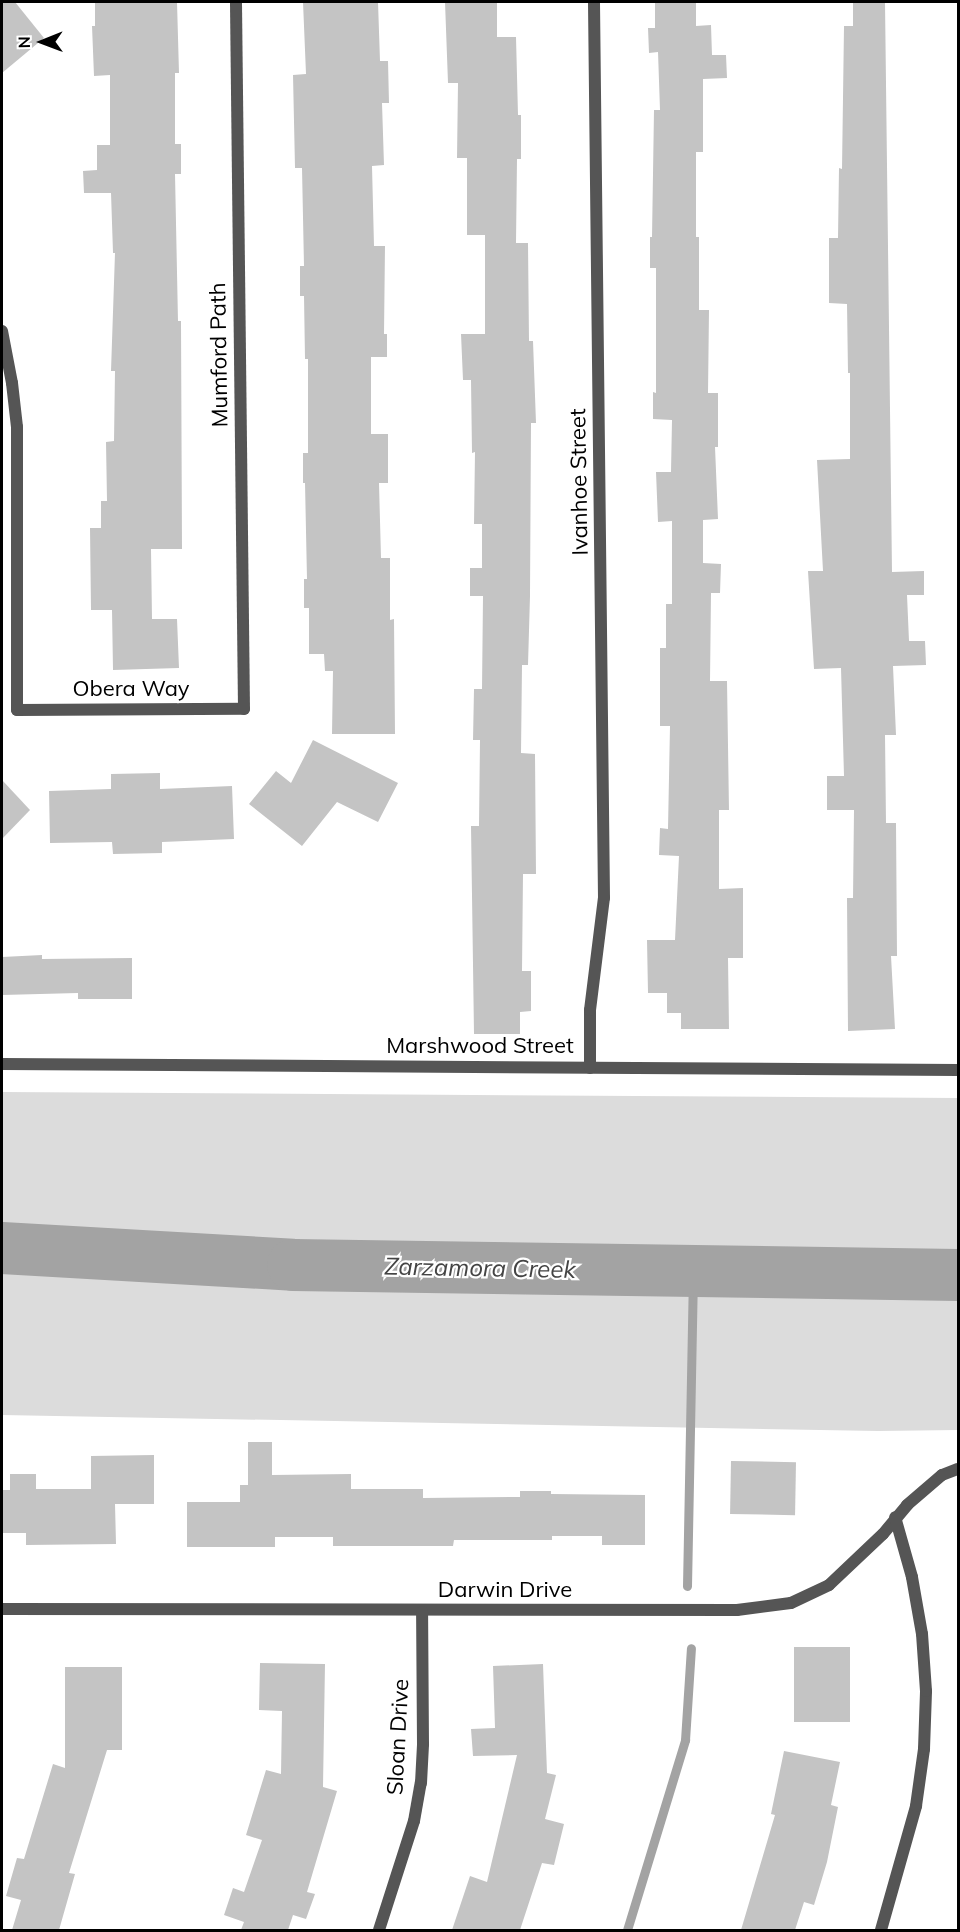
<!DOCTYPE html>
<style>
body{margin:0}
#map{position:relative;width:960px;height:1932px;overflow:hidden;background:#fff;font-family:Mulish,sans-serif}
div>[style]{position:absolute}
.green>*{inset:0;background:#dcdcdc}
.stream>*{height:9px;margin:-4.5px;padding:0 4.5px;transform-origin:4.5px;border-radius:4.5px;background:#a3a3a3}
.river>*{height:52px;margin:-26px;padding:0 26px;transform-origin:26px;border-radius:26px;background:#a3a3a3}
.building>*{inset:0;background:#c4c4c4;transform-origin:0 0}
.minor>*{height:12px;margin:-6px;padding:0 6px;transform-origin:6px;border-radius:6px;background:#555}
span{translate:-50% -50%;white-space:nowrap;text-align:center;line-height:1.15;-webkit-text-stroke:4.5px #fff;paint-order:stroke}
.street-label{font-size:22px;color:#000}
.water-label{font-size:24px;color:#444;font-style:italic}
.frame{position:absolute;inset:0;border:3px solid #000;pointer-events:none}
.north{position:absolute;left:12px;top:12px;width:60px;height:60px;-webkit-text-stroke:4px #fff;paint-order:stroke;rotate:269deg;font-size:16px;font-weight:700;line-height:24px;text-align:center;color:#000}
.north::after{content:'';display:block;margin:auto;width:21px;height:27px;background:#000;clip-path:polygon(50% 0,100% 100%,50% 72%,0 100%)}
</style>
<div id="map">
<div class="green">
<div style="clip-path:polygon(2px 1092px,958px 1098px,958px 1430px,878px 1431px,2px 1415px)"></div>
</div>
<div class="stream">
<div style="left:687px;top:1586px;width:315px;rotate:-88.9deg"></div>
<div style="left:627px;top:1930px;width:199px;rotate:-73deg"></div>
<div style="left:685px;top:1740px;width:92px;rotate:-86.3deg"></div>
</div>
<div class="river">
<div style="left:2px;top:1248px;width:291px;rotate:3.3deg"></div>
<div style="left:293px;top:1265px;width:665px;rotate:0.86deg"></div>
</div>
<div class="building">
<div style="clip-path:polygon(2px 2px,15px 2px,44px 38px,2px 73px)"></div>
<div style="clip-path:polygon(95px 2px,177px 2px,179px 73px,175px 73px,175px 144px,181px 144px,181px 174px,175px 174px,178px 321px,181px 321px,182px 549px,151px 549px,152px 619px,177px 619px,179px 668px,113px 670px,112px 610px,91px 610px,90px 528px,101px 528px,101px 501px,107px 501px,106px 442px,114px 441px,115px 371px,111px 371px,115px 253px,113px 253px,111px 193px,84px 193px,83px 171px,97px 170px,97px 145px,110px 145px,110px 75px,94px 76px,92px 26px,95px 26px)"></div>
<div style="clip-path:polygon(303px 2px,378px 2px,380px 61px,388px 61px,389px 103px,382px 103px,384px 165px,372px 166px,374px 246px,385px 246px,384px 334px,387px 334px,387px 357px,371px 357px,371px 434px,388px 434px,388px 483px,379px 483px,381px 558px,390px 558px,390px 620px,394px 619px,395px 734px,332px 734px,333px 671px,325px 671px,324px 654px,309px 654px,309px 608px,304px 608px,304px 579px,307px 579px,305px 483px,303px 483px,303px 453px,308px 453px,308px 359px,305px 359px,304px 296px,300px 296px,300px 266px,304px 266px,302px 168px,295px 168px,293px 75px,306px 74px)"></div>
<div style="clip-path:polygon(445px 2px,497px 2px,497px 37px,516px 37px,518px 115px,521px 115px,521px 159px,517px 159px,516px 243px,528px 243px,529px 341px,533px 341px,536px 423px,531px 423px,530px 596px,528px 665px,522px 665px,521px 753px,535px 754px,536px 874px,523px 874px,522px 971px,531px 971px,531px 1011px,520px 1012px,520px 1034px,474px 1034px,471px 826px,479px 826px,480px 740px,473px 740px,474px 689px,482px 689px,483px 596px,470px 596px,470px 568px,482px 568px,482px 524px,474px 524px,475px 452px,472px 453px,471px 380px,463px 380px,461px 334px,485px 334px,485px 235px,467px 235px,467px 158px,457px 158px,458px 83px,448px 83px)"></div>
<div style="clip-path:polygon(655px 2px,696px 2px,696px 26px,711px 25px,712px 55px,726px 55px,727px 78px,703px 79px,703px 152px,696px 152px,696px 237px,699px 237px,699px 310px,709px 310px,708px 393px,718px 393px,718px 447px,715px 447px,718px 519px,703px 520px,703px 563px,721px 564px,720px 593px,711px 593px,710px 681px,727px 681px,729px 810px,719px 810px,719px 889px,743px 888px,743px 958px,728px 958px,729px 1029px,681px 1029px,681px 1013px,667px 1013px,667px 993px,648px 993px,647px 940px,675px 940px,679px 856px,659px 855px,660px 828px,668px 829px,670px 726px,660px 726px,660px 648px,666px 648px,666px 604px,672px 604px,672px 521px,658px 522px,656px 472px,671px 472px,672px 420px,653px 419px,653px 392px,656px 393px,656px 268px,650px 268px,650px 237px,652px 237px,654px 110px,660px 110px,658px 52px,649px 53px,648px 28px,655px 28px)"></div>
<div style="clip-path:polygon(853px 2px,885px 2px,892px 572px,924px 571px,924px 595px,907px 595px,909px 641px,925px 641px,926px 665px,893px 666px,896px 735px,885px 735px,886px 823px,896px 823px,897px 956px,891px 956px,895px 1029px,848px 1031px,847px 898px,853px 898px,854px 810px,827px 810px,827px 776px,844px 776px,841px 668px,814px 669px,808px 571px,823px 571px,817px 460px,850px 459px,850px 373px,848px 373px,847px 304px,829px 303px,829px 238px,838px 238px,839px 168px,842px 169px,844px 26px,853px 26px)"></div>
<div style="clip-path:polygon(313px 740px,398px 783px,378px 822px,337px 802px,302px 846px,249px 804px,276px 771px,291px 783px)"></div>
<div style="clip-path:polygon(160px 773px,160px 789px,232px 786px,234px 839px,162px 842px,162px 853px,113px 854px,112px 842px,50px 843px,49px 791px,111px 789px,111px 774px)"></div>
<div style="clip-path:polygon(2px 780px,30px 810px,2px 839px)"></div>
<div style="clip-path:polygon(42px 955px,42px 959px,132px 958px,132px 999px,78px 999px,78px 993px,2px 995px,2px 957px)"></div>
<div style="clip-path:polygon(248px 1442px,272px 1442px,272px 1475px,351px 1474px,351px 1489px,423px 1489px,423px 1498px,520px 1497px,520px 1491px,551px 1491px,551px 1494px,645px 1495px,645px 1545px,602px 1545px,602px 1536px,552px 1536px,552px 1540px,454px 1540px,453px 1546px,333px 1546px,333px 1537px,275px 1537px,275px 1547px,187px 1547px,187px 1502px,240px 1502px,240px 1485px,248px 1485px)"></div>
<div style="clip-path:polygon(154px 1455px,154px 1504px,115px 1504px,116px 1544px,26px 1545px,26px 1533px,2px 1533px,2px 1490px,10px 1490px,10px 1474px,36px 1474px,36px 1489px,91px 1489px,91px 1456px)"></div>
<div style="left:731px;top:1461px;width:65px;height:53px;rotate:1deg"></div>
<div style="left:794px;top:1647px;width:56px;height:75px"></div>
<div style="clip-path:polygon(260px 1663px,325px 1664px,323px 1787px,337px 1791px,307px 1892px,315px 1894px,306px 1919px,293px 1915px,288px 1930px,241px 1930px,244px 1922px,224px 1915px,233px 1888px,244px 1892px,262px 1840px,246px 1835px,266px 1770px,281px 1774px,282px 1711px,259px 1710px)"></div>
<div style="clip-path:polygon(543px 1664px,547px 1773px,556px 1775px,545px 1819px,564px 1824px,554px 1865px,542px 1863px,520px 1930px,452px 1930px,470px 1876px,487px 1882px,517px 1755px,473px 1756px,471px 1729px,495px 1728px,493px 1666px)"></div>
<div style="clip-path:polygon(65px 1667px,122px 1667px,122px 1750px,107px 1750px,69px 1873px,75px 1874px,59px 1930px,12px 1930px,21px 1900px,6px 1896px,17px 1858px,24px 1859px,53px 1764px,65px 1768px)"></div>
<div style="clip-path:polygon(784px 1751px,840px 1762px,831px 1805px,838px 1807px,827px 1862px,814px 1905px,804px 1902px,795px 1930px,741px 1930px,775px 1815px,771px 1814px)"></div>
</div>
<div class="minor">
<div style="left:2px;top:331px;width:53px;rotate:79.1deg"></div>
<div style="left:12px;top:383px;width:44px;rotate:83.5deg"></div>
<div style="left:17px;top:427px;width:283px;rotate:90deg"></div>
<div style="left:17px;top:710px;width:227px;rotate:-0.3deg"></div>
<div style="left:244px;top:709px;width:707px;rotate:-90.65deg"></div>
<div style="left:2px;top:1064px;width:956px;rotate:0.36deg"></div>
<div style="left:590px;top:1068px;width:58px;rotate:-90deg"></div>
<div style="left:590px;top:1010px;width:113px;rotate:-82.9deg"></div>
<div style="left:604px;top:898px;width:896px;rotate:-90.64deg"></div>
<div style="left:2px;top:1609px;width:735px;rotate:0.08deg"></div>
<div style="left:737px;top:1610px;width:54px;rotate:-7.4deg"></div>
<div style="left:791px;top:1603px;width:42px;rotate:-25.3deg"></div>
<div style="left:829px;top:1585px;width:74px;rotate:-43.4deg"></div>
<div style="left:883px;top:1534px;width:38px;rotate:-50deg"></div>
<div style="left:907px;top:1505px;width:46px;rotate:-40.6deg"></div>
<div style="left:942px;top:1475px;width:17px;rotate:-21deg"></div>
<div style="left:379px;top:1930px;width:114px;rotate:-72.2deg"></div>
<div style="left:414px;top:1821px;width:39px;rotate:-80deg"></div>
<div style="left:421px;top:1783px;width:39px;rotate:-87deg"></div>
<div style="left:423px;top:1744px;width:132px;rotate:-90.4deg"></div>
<div style="left:881px;top:1930px;width:129px;rotate:-74.2deg"></div>
<div style="left:916px;top:1806px;width:58px;rotate:-82deg"></div>
<div style="left:924px;top:1749px;width:58px;rotate:-88deg"></div>
<div style="left:926px;top:1691px;width:57px;rotate:-94deg"></div>
<div style="left:922px;top:1634px;width:58px;rotate:-100deg"></div>
<div style="left:912px;top:1577px;width:62px;rotate:-105.8deg"></div>
</div>
<div class="street-label">
<span style="left:219px;top:355px;rotate:-91deg">Mumford Path</span>
<span style="left:579px;top:482px;rotate:-91deg">Ivanhoe Street</span>
<span style="left:131px;top:689px">Obera Way</span>
<span style="left:480px;top:1046px">Marshwood Street</span>
<span style="left:505px;top:1590px">Darwin Drive</span>
<span style="left:398px;top:1737px;rotate:-87deg">Sloan Drive</span>
</div>
<div class="water-label">
<span style="left:480px;top:1268px;rotate:1deg">Zarzamora Creek</span>
</div>
<div class="frame"></div>
<div class="north">N</div>
</div>
